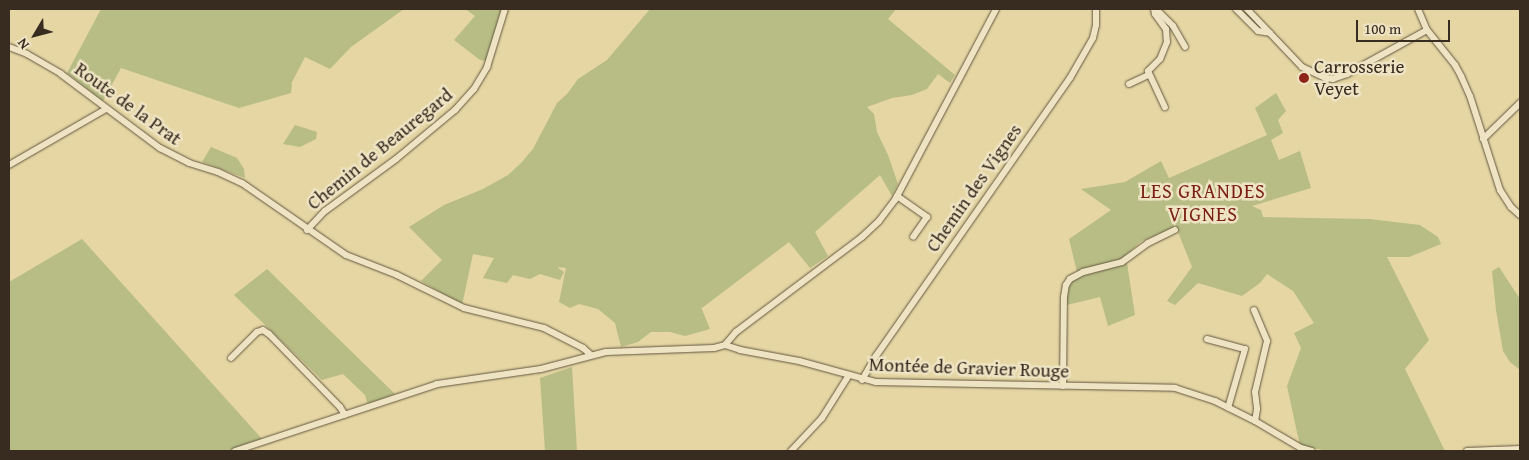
<!DOCTYPE html>
<meta charset="utf-8">
<style>
body{margin:0}
#map{position:relative;width:1529px;height:460px;overflow:hidden;background:#e5d6a3;font-family:"Gentium Book Plus",serif}
div>[style]{position:absolute}
.green>*{inset:0;background:#b7bd84}
.roads{filter:drop-shadow(0 0 1px #635641) drop-shadow(0 0 1px #635641)}
.street>*{height:6px;margin:-3px;padding:0 3px;transform-origin:3px;border-radius:3px;background:#eee4c3}
.dots>*{width:14px;height:14px;translate:-50% -50%;box-sizing:border-box;border:2px solid #eee4c3;border-radius:50%}
span{translate:-50% -50%;white-space:nowrap;text-align:center;line-height:1.15;-webkit-text-stroke:5px #eee4c3;paint-order:stroke}
.poi-label{font-size:19px;color:#382b20}
.left{translate:0 -50%;text-align:left}
.street-label{font-size:19px;color:#382b20}
.neighbourhood-label{font-size:20px;color:#7a1f14;letter-spacing:1px}
.frame{position:absolute;inset:0;border:10px solid #382b20;pointer-events:none}
.north{position:absolute;left:10px;top:10px;width:50px;height:50px;-webkit-text-stroke:4px #eee4c3;paint-order:stroke;rotate:233deg;font-size:14px;font-weight:700;line-height:20px;text-align:center;color:#382b20}
.north::after{content:'';display:block;margin:auto;width:18px;height:22px;background:#382b20;clip-path:polygon(50% 0,100% 100%,50% 72%,0 100%)}
.scale{position:absolute;left:1356px;top:20px;width:94px;height:22px;box-sizing:border-box;border:2px solid #382b20;border-top:0;padding-left:6px;font-size:15px;line-height:18px;white-space:nowrap;color:#382b20;-webkit-text-stroke:4px #eee4c3;paint-order:stroke}
</style>
<div id="map">
<div class="green">
<div style="clip-path:polygon(101px 9px,404px 9px,351px 47px,330px 69px,305px 57px,292px 82px,291px 93px,239px 108px,121px 68px,103px 101px,67px 73px)"></div>
<div style="clip-path:polygon(465px 9px,502px 9px,487px 61px,480px 60px,454px 40px,475px 16px)"></div>
<div style="clip-path:polygon(650px 9px,896px 9px,888px 19px,955px 75px,950px 83px,938px 74px,927px 89px,912px 95px,892px 98px,867px 107px,874px 114px,877px 132px,888px 155px,898px 184px,892px 196px,880px 175px,815px 232px,828px 256px,810px 268px,789px 242px,702px 308px,701px 307px,710px 329px,685px 336px,670px 332px,651px 332px,638px 342px,621px 347px,615px 323px,598px 309px,579px 304px,570px 308px,559px 302px,566px 268px,557px 267px,564px 272px,560px 280px,540px 274px,530px 279px,513px 275px,507px 283px,483px 278px,494px 258px,473px 254px,462px 305px,421px 281px,442px 260px,409px 227px,444px 205px,483px 189px,508px 175px,521px 163px,533px 149px,557px 103px,567px 94px,578px 79px,607px 60px)"></div>
<div style="clip-path:polygon(1276px 93px,1286px 111px,1278px 120px,1283px 133px,1271px 140px,1279px 160px,1300px 151px,1311px 188px,1252px 206px,1261px 210px,1263px 217px,1369px 219px,1420px 225px,1438px 237px,1441px 244px,1409px 257px,1387px 257px,1429px 340px,1405px 369px,1445px 451px,1329px 451px,1300px 446px,1287px 386px,1301px 348px,1294px 333px,1314px 323px,1293px 291px,1267px 274px,1260px 283px,1242px 296px,1198px 283px,1175px 305px,1167px 301px,1192px 267px,1178px 232px,1173px 228px,1140px 242px,1122px 259px,1077px 272px,1069px 239px,1111px 210px,1081px 189px,1125px 182px,1161px 161px,1169px 178px,1267px 135px,1255px 108px)"></div>
<div style="clip-path:polygon(295px 125px,317px 132px,316px 139px,300px 147px,283px 144px)"></div>
<div style="clip-path:polygon(211px 147px,237px 158px,244px 169px,245px 178px,202px 162px)"></div>
<div style="clip-path:polygon(82px 239px,127px 289px,263px 440px,228px 451px,9px 451px,9px 282px)"></div>
<div style="clip-path:polygon(1127px 263px,1135px 315px,1108px 326px,1100px 297px,1067px 305px,1067px 288px,1073px 279px)"></div>
<div style="clip-path:polygon(1499px 267px,1520px 299px,1520px 370px,1510px 362px,1503px 351px,1496px 310px,1492px 271px)"></div>
<div style="clip-path:polygon(267px 269px,395px 394px,368px 405px,365px 395px,343px 374px,322px 380px,234px 295px)"></div>
<div style="clip-path:polygon(572px 367px,577px 451px,545px 451px,540px 378px)"></div>
</div>
<div class="roads">
<div class="street">
<div style="left:1154px;top:9px;width:5px;rotate:79deg"></div>
<div style="left:1155px;top:14px;width:19px;rotate:54deg"></div>
<div style="left:1166px;top:29px;width:13px;rotate:86deg"></div>
<div style="left:1167px;top:42px;width:18px;rotate:112deg"></div>
<div style="left:1160px;top:59px;width:17px;rotate:135deg"></div>
<div style="left:1148px;top:71px;width:40px;rotate:65deg"></div>
<div style="left:1156px;top:9px;width:24px;rotate:45deg"></div>
<div style="left:1173px;top:26px;width:24px;rotate:60deg"></div>
<div style="left:1236px;top:9px;width:31px;rotate:45deg"></div>
<div style="left:1258px;top:31px;width:12px;rotate:9deg"></div>
<div style="left:1247px;top:9px;width:80px;rotate:46.5deg"></div>
<div style="left:1302px;top:67px;width:26px;rotate:25deg"></div>
<div style="left:1326px;top:78px;width:7px;rotate:8deg"></div>
<div style="left:1333px;top:79px;width:15px;rotate:-20deg"></div>
<div style="left:1347px;top:74px;width:91px;rotate:-28.8deg"></div>
<div style="left:1418px;top:9px;width:23px;rotate:67deg"></div>
<div style="left:1427px;top:30px;width:45px;rotate:51.3deg"></div>
<div style="left:1455px;top:65px;width:13px;rotate:61deg"></div>
<div style="left:1461px;top:76px;width:22px;rotate:66deg"></div>
<div style="left:1470px;top:96px;width:99px;rotate:72.3deg"></div>
<div style="left:1500px;top:190px;width:20px;rotate:57deg"></div>
<div style="left:1511px;top:207px;width:12px;rotate:42deg"></div>
<div style="left:9px;top:47px;width:19px;rotate:21deg"></div>
<div style="left:27px;top:54px;width:39px;rotate:30deg"></div>
<div style="left:61px;top:74px;width:124px;rotate:36.8deg"></div>
<div style="left:160px;top:148px;width:33px;rotate:27deg"></div>
<div style="left:189px;top:163px;width:30px;rotate:17deg"></div>
<div style="left:218px;top:172px;width:26px;rotate:25deg"></div>
<div style="left:242px;top:183px;width:126px;rotate:34.7deg"></div>
<div style="left:346px;top:255px;width:55px;rotate:21.4deg"></div>
<div style="left:397px;top:275px;width:75px;rotate:26.2deg"></div>
<div style="left:464px;top:308px;width:82px;rotate:14deg"></div>
<div style="left:544px;top:328px;width:44px;rotate:27.1deg"></div>
<div style="left:583px;top:348px;width:11px;rotate:41deg"></div>
<div style="left:1129px;top:84px;width:21px;rotate:-25deg"></div>
<div style="left:1483px;top:139px;width:52px;rotate:-44.2deg"></div>
<div style="left:9px;top:165px;width:112px;rotate:-30deg"></div>
<div style="left:897px;top:196px;width:37px;rotate:35deg"></div>
<div style="left:927px;top:217px;width:24px;rotate:125deg"></div>
<div style="left:307px;top:230px;width:26px;rotate:-47deg"></div>
<div style="left:325px;top:211px;width:88px;rotate:-36.2deg"></div>
<div style="left:396px;top:159px;width:77px;rotate:-39.7deg"></div>
<div style="left:455px;top:110px;width:28px;rotate:-48deg"></div>
<div style="left:474px;top:89px;width:26px;rotate:-59deg"></div>
<div style="left:487px;top:67px;width:61px;rotate:-72.8deg"></div>
<div style="left:1254px;top:310px;width:34px;rotate:67deg"></div>
<div style="left:1267px;top:341px;width:52px;rotate:103.2deg"></div>
<div style="left:1255px;top:392px;width:17px;rotate:83deg"></div>
<div style="left:1257px;top:409px;width:12px;rotate:99deg"></div>
<div style="left:1207px;top:339px;width:39px;rotate:15deg"></div>
<div style="left:1245px;top:349px;width:61px;rotate:106.1deg"></div>
<div style="left:725px;top:345px;width:17px;rotate:-50deg"></div>
<div style="left:736px;top:332px;width:158px;rotate:-37deg"></div>
<div style="left:862px;top:237px;width:23px;rotate:-43deg"></div>
<div style="left:879px;top:221px;width:26px;rotate:-53deg"></div>
<div style="left:895px;top:200px;width:216px;rotate:-62.1deg"></div>
<div style="left:231px;top:358px;width:37px;rotate:-45deg"></div>
<div style="left:257px;top:332px;width:6px;rotate:-18deg"></div>
<div style="left:263px;top:330px;width:7px;rotate:34deg"></div>
<div style="left:269px;top:334px;width:102px;rotate:45.8deg"></div>
<div style="left:340px;top:407px;width:9px;rotate:58deg"></div>
<div style="left:862px;top:380px;width:28px;rotate:-60deg"></div>
<div style="left:876px;top:356px;width:339px;rotate:-55.1deg"></div>
<div style="left:1070px;top:78px;width:46px;rotate:-60.1deg"></div>
<div style="left:1093px;top:38px;width:13px;rotate:-77deg"></div>
<div style="left:1096px;top:25px;width:16px;rotate:-90deg"></div>
<div style="left:1063px;top:386px;width:89px;rotate:-89.4deg"></div>
<div style="left:1064px;top:297px;width:12px;rotate:-81deg"></div>
<div style="left:1066px;top:285px;width:7px;rotate:-56deg"></div>
<div style="left:1070px;top:279px;width:15px;rotate:-28deg"></div>
<div style="left:1083px;top:272px;width:40px;rotate:-14.4deg"></div>
<div style="left:1122px;top:262px;width:32px;rotate:-36deg"></div>
<div style="left:1148px;top:243px;width:30px;rotate:-26deg"></div>
<div style="left:235px;top:451px;width:213px;rotate:-18.3deg"></div>
<div style="left:437px;top:384px;width:105px;rotate:-8.2deg"></div>
<div style="left:541px;top:369px;width:67px;rotate:-14.7deg"></div>
<div style="left:606px;top:352px;width:108px;rotate:-2.1deg"></div>
<div style="left:714px;top:348px;width:11px;rotate:-15deg"></div>
<div style="left:725px;top:345px;width:16px;rotate:18deg"></div>
<div style="left:740px;top:350px;width:60px;rotate:10.6deg"></div>
<div style="left:799px;top:361px;width:80px;rotate:15.3deg"></div>
<div style="left:876px;top:382px;width:299px;rotate:1.1deg"></div>
<div style="left:1175px;top:388px;width:42px;rotate:18deg"></div>
<div style="left:1215px;top:401px;width:45px;rotate:26.6deg"></div>
<div style="left:1255px;top:421px;width:53px;rotate:30.4deg"></div>
<div style="left:1301px;top:448px;width:11px;rotate:15deg"></div>
<div style="left:791px;top:451px;width:45px;rotate:-46.8deg"></div>
<div style="left:822px;top:418px;width:51px;rotate:-57.9deg"></div>
<div style="left:1467px;top:451px;width:53px;rotate:-2.2deg"></div>
</div>
</div>
<div class="dots">
<div style="left:1304px;top:78px;background:#8f2418"></div>
</div>
<div class="poi-label">
<span class="left" style="left:1314px;top:78px">Carrosserie<br>Veyet</span>
</div>
<div class="street-label">
<span style="left:128px;top:104px;rotate:36deg">Route de la Prat</span>
<span style="left:380px;top:149px;rotate:-39deg">Chemin de Beauregard</span>
<span style="left:974px;top:188px;rotate:-55deg">Chemin des Vignes</span>
<span style="left:969px;top:368px;rotate:2deg">Montée de Gravier Rouge</span>
</div>
<div class="neighbourhood-label">
<span style="left:1203px;top:202px">LES GRANDES<br>VIGNES</span>
</div>
<div class="frame"></div>
<div class="north">N</div>
<div class="scale">100 m</div>
</div>
